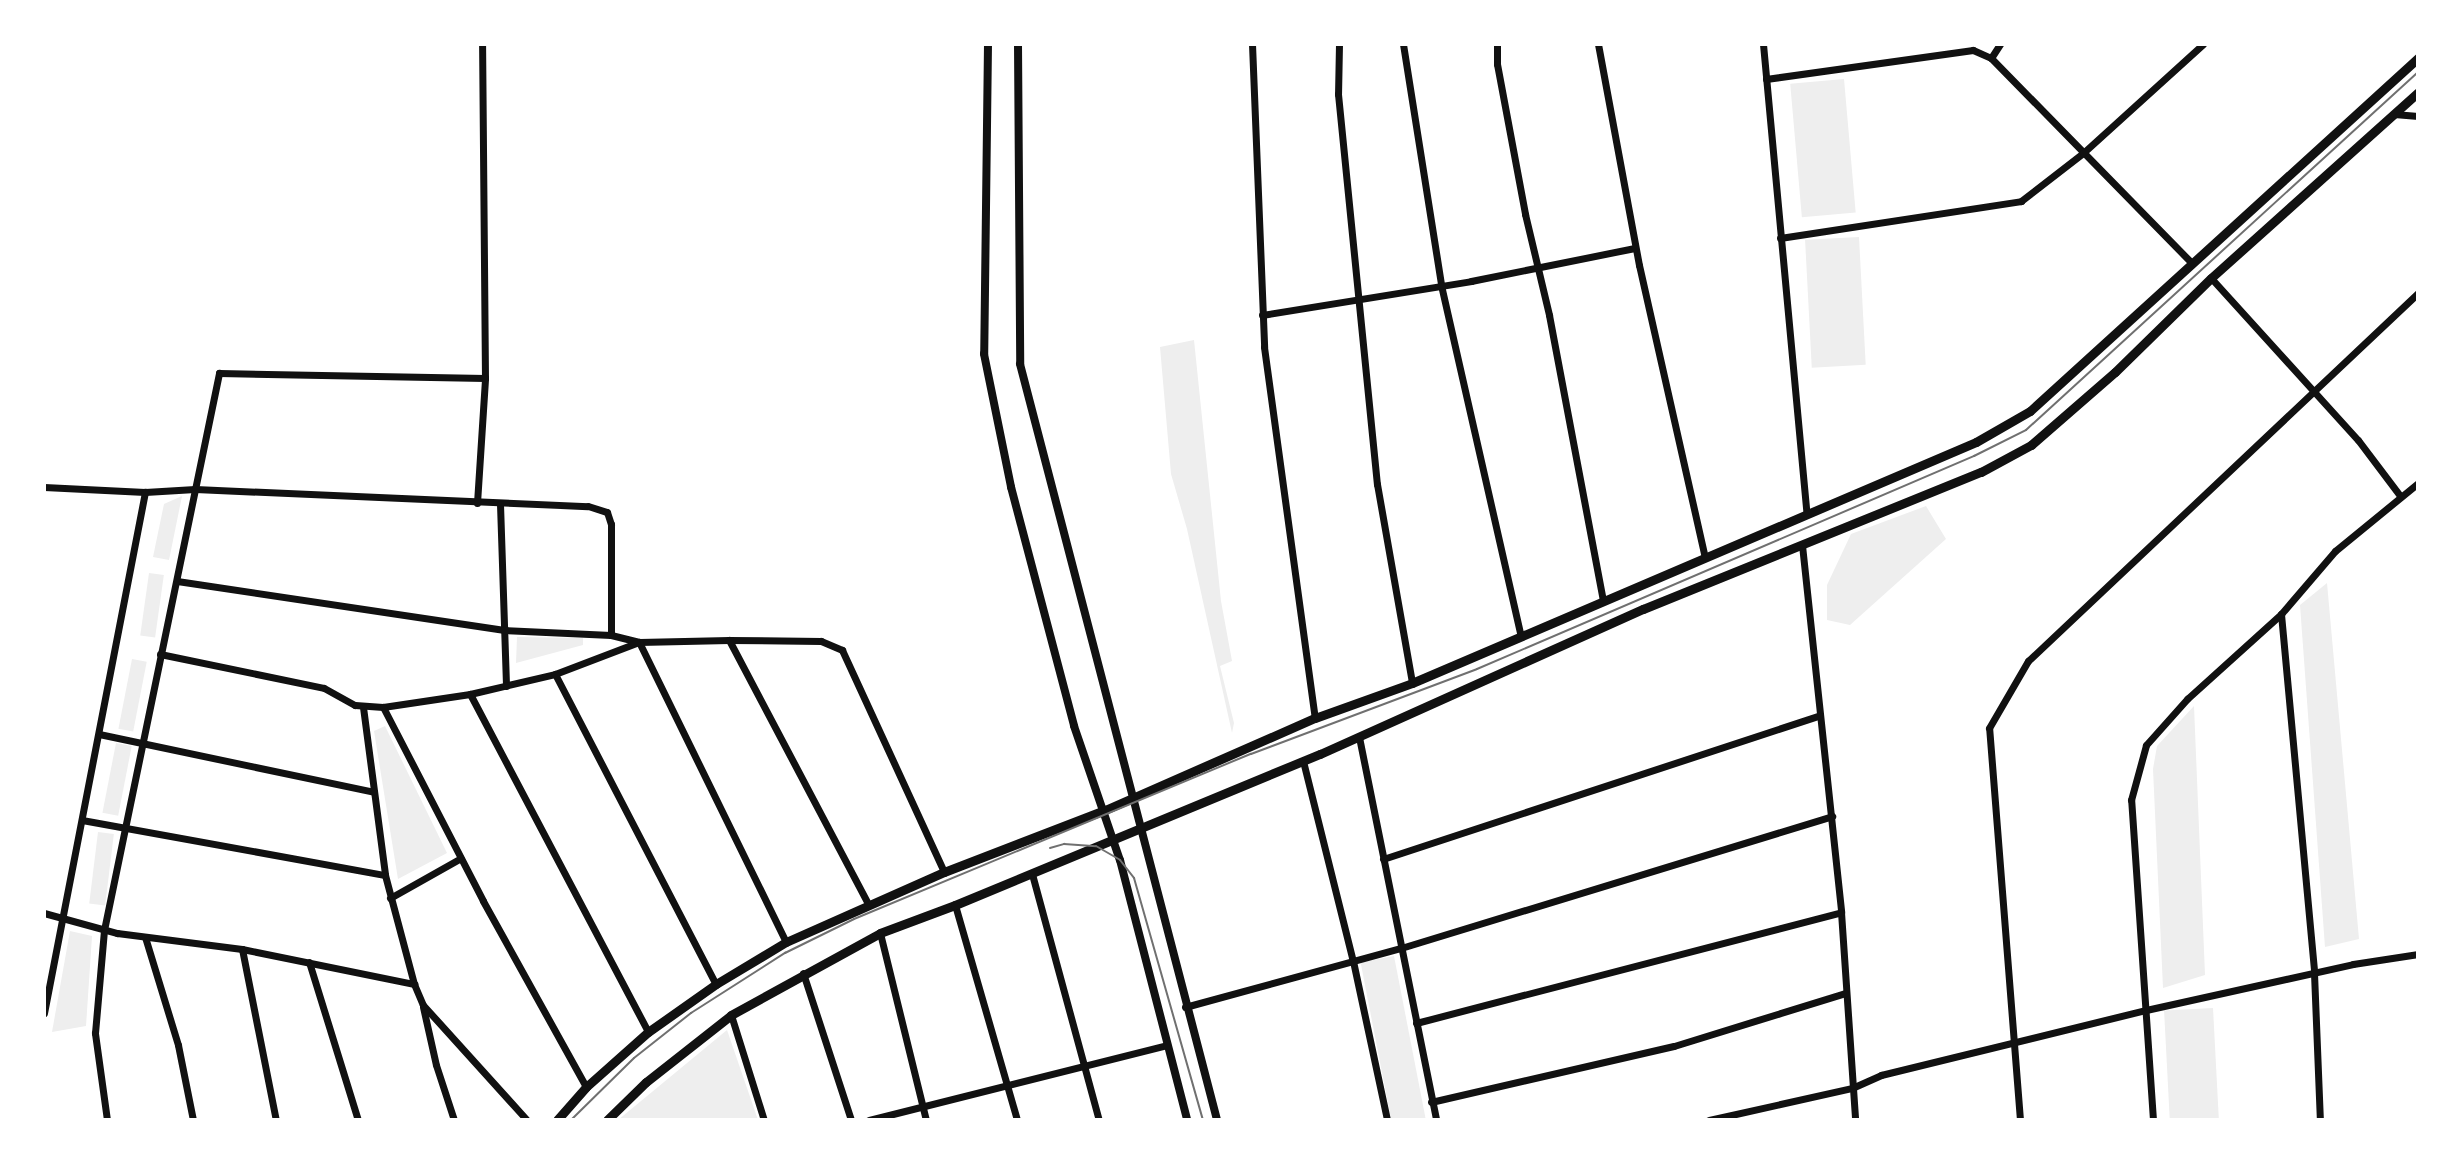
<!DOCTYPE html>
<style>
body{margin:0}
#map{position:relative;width:2462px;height:1164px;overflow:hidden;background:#fff;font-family:"Source Sans 3",sans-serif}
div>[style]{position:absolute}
.green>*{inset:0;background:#eee;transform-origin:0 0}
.minor>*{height:7px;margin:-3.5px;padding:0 3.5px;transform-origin:3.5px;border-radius:3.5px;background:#111}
.tertiary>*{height:8px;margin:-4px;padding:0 4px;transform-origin:4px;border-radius:4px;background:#111}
.secondary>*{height:9px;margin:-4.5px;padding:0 4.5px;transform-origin:4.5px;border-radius:4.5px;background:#111}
.tram>*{height:2px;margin:-1px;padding:0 1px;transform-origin:1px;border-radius:1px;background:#707070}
span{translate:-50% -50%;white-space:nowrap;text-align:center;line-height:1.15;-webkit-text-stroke:8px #fff;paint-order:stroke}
.frame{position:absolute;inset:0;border:46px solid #fff;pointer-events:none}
</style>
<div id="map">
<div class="green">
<div style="left:1844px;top:79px;width:134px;height:54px;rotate:85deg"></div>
<div style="left:1859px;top:237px;width:128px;height:54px;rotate:87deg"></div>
<div style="clip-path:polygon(1194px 340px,1221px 601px,1232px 661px,1220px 666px,1234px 723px,1232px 733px,1187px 529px,1171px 474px,1160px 347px)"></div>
<div style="clip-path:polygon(182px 496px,169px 560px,153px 557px,164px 504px)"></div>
<div style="clip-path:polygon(1926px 506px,1946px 539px,1850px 625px,1827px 620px,1827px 585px,1851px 534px)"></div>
<div style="left:149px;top:573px;width:15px;height:63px;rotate:8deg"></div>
<div style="clip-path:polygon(2327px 583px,2359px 939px,2325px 947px,2300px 605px)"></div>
<div style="clip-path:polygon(517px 637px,583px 638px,583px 645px,516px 663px)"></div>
<div style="left:132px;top:659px;width:15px;height:71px;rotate:11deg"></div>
<div style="clip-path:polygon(2194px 706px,2205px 975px,2163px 988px,2153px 769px,2157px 746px)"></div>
<div style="clip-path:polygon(385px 726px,447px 853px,398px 879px,374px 731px)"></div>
<div style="left:116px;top:743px;width:16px;height:71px;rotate:11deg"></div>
<div style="left:98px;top:832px;width:16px;height:72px;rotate:7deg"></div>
<div style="clip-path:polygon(70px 931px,92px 936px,86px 1026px,52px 1032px)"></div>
<div style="left:1394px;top:956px;width:167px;height:34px;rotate:79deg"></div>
<div style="left:2213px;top:1008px;width:112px;height:49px;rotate:87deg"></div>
<div style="clip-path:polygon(727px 1030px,758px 1120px,618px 1120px)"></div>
</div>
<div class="minor">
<div style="left:1252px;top:44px;width:303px;rotate:87.7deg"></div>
<div style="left:1264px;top:347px;width:374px;rotate:82.2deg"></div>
<div style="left:1339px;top:44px;width:50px;rotate:91.1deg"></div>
<div style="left:1338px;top:94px;width:392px;rotate:84.3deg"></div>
<div style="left:1377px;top:484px;width:202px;rotate:80deg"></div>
<div style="left:1403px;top:44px;width:244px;rotate:81deg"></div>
<div style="left:1441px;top:285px;width:361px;rotate:77.2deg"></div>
<div style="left:1497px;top:44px;width:20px;rotate:90deg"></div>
<div style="left:1497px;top:64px;width:153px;rotate:79.4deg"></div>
<div style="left:1525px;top:214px;width:104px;rotate:76.6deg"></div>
<div style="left:1549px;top:315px;width:291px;rotate:79.3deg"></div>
<div style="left:1598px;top:44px;width:225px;rotate:79.5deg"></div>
<div style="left:1639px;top:265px;width:299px;rotate:77.3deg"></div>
<div style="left:1763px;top:44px;width:472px;rotate:84.7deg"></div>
<div style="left:1991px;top:58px;width:17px;rotate:-57deg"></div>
<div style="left:1766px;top:79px;width:209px;rotate:-8deg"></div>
<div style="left:1973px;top:50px;width:20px;rotate:24deg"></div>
<div style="left:1991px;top:58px;width:287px;rotate:45.6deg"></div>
<div style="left:2394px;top:114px;width:24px;rotate:5deg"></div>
<div style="left:1780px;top:238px;width:244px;rotate:-8.7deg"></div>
<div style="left:2021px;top:201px;width:78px;rotate:-37.7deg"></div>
<div style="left:2083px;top:153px;width:162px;rotate:-42.2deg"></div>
<div style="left:2211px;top:278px;width:219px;rotate:47.8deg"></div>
<div style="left:2358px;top:440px;width:71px;rotate:53deg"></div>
<div style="left:1262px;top:315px;width:212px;rotate:-9.2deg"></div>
<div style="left:1471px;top:281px;width:167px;rotate:-11.4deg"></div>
<div style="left:44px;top:487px;width:101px;rotate:2.8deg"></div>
<div style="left:145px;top:492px;width:50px;rotate:-3.4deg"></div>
<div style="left:195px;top:489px;width:393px;rotate:2.5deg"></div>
<div style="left:588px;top:506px;width:20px;rotate:18deg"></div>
<div style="left:607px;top:512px;width:13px;rotate:72deg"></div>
<div style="left:611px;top:524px;width:111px;rotate:90deg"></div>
<div style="left:477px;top:503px;width:125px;rotate:-86.3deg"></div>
<div style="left:485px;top:378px;width:334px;rotate:-90.5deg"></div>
<div style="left:500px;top:504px;width:182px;rotate:88.1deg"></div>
<div style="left:1802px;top:545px;width:369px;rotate:83.9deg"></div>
<div style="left:1841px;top:912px;width:208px;rotate:86.1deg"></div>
<div style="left:177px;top:581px;width:331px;rotate:8.5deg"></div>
<div style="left:504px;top:630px;width:107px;rotate:2.7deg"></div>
<div style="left:611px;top:635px;width:29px;rotate:14deg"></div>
<div style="left:639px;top:642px;width:90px;rotate:-1.3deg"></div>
<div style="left:729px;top:640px;width:298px;rotate:62.2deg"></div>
<div style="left:2281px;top:614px;width:361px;rotate:84.7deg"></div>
<div style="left:2314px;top:973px;width:147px;rotate:87.7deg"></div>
<div style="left:729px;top:640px;width:92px;rotate:0.6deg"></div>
<div style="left:821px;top:641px;width:23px;rotate:23deg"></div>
<div style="left:842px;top:650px;width:244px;rotate:65.3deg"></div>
<div style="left:639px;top:642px;width:334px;rotate:63.9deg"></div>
<div style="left:160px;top:654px;width:167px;rotate:11.7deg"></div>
<div style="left:324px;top:688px;width:35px;rotate:29deg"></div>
<div style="left:355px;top:705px;width:28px;rotate:4deg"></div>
<div style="left:383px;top:707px;width:88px;rotate:-8.5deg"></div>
<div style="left:470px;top:694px;width:87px;rotate:-13.2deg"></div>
<div style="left:555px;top:674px;width:87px;rotate:-20.9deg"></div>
<div style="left:555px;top:674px;width:349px;rotate:62.6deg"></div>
<div style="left:470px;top:694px;width:382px;rotate:62.2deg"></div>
<div style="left:363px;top:707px;width:169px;rotate:82.5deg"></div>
<div style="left:385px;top:875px;width:113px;rotate:75.1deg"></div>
<div style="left:414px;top:984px;width:23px;rotate:67deg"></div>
<div style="left:423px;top:1005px;width:155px;rotate:47.9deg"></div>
<div style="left:383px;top:707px;width:218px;rotate:62.7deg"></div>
<div style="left:483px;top:901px;width:213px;rotate:61deg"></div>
<div style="left:99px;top:734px;width:281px;rotate:11.9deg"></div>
<div style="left:1359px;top:737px;width:391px;rotate:78.6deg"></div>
<div style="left:1303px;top:761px;width:206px;rotate:76deg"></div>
<div style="left:1353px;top:961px;width:163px;rotate:77.9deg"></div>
<div style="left:82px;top:820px;width:308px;rotate:10.3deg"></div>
<div style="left:1383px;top:859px;width:459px;rotate:-18.2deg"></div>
<div style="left:1032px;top:874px;width:255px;rotate:74.8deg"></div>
<div style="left:390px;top:898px;width:81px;rotate:-29.4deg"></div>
<div style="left:955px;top:905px;width:224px;rotate:73.9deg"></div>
<div style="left:44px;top:913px;width:76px;rotate:15.3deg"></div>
<div style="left:117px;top:933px;width:126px;rotate:7.3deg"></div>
<div style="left:242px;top:949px;width:176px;rotate:11.5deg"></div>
<div style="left:880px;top:933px;width:193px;rotate:76.2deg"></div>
<div style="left:145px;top:937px;width:113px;rotate:73deg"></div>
<div style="left:178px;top:1045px;width:76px;rotate:78.7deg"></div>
<div style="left:242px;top:949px;width:174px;rotate:78.8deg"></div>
<div style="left:309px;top:962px;width:165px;rotate:72.8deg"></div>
<div style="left:803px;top:973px;width:155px;rotate:71.9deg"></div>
<div style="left:423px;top:1007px;width:59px;rotate:77.4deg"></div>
<div style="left:436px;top:1065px;width:58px;rotate:71.9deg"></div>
<div style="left:1185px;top:1007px;width:224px;rotate:-15.3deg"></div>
<div style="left:1401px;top:948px;width:451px;rotate:-17deg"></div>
<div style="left:44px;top:1013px;width:531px;rotate:-79.03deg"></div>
<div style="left:731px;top:1015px;width:110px;rotate:72.6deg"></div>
<div style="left:1416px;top:1023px;width:439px;rotate:-14.6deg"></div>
<div style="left:1431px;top:1102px;width:249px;rotate:-13deg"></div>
<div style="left:1674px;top:1046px;width:179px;rotate:-17.2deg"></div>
<div style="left:107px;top:1120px;width:88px;rotate:-97.9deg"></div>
<div style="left:95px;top:1033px;width:103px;rotate:-85deg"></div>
<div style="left:104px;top:930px;width:569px;rotate:-78.33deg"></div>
<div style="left:219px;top:373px;width:266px;rotate:1.1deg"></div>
<div style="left:869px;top:1120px;width:307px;rotate:-14.1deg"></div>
<div style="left:1709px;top:1120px;width:147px;rotate:-12.6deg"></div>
<div style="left:1852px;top:1088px;width:32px;rotate:-24deg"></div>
<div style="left:1881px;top:1075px;width:273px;rotate:-13.8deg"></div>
<div style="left:2146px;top:1010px;width:212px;rotate:-12.5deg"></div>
<div style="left:2353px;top:964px;width:66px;rotate:-8.7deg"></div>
<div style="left:2020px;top:1120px;width:393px;rotate:-94.5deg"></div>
<div style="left:1989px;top:728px;width:78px;rotate:-59.8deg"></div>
<div style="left:2028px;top:661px;width:536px;rotate:-43.34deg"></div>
<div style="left:2153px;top:1120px;width:321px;rotate:-93.9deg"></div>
<div style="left:2131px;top:800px;width:57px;rotate:-74.7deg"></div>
<div style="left:2146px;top:745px;width:62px;rotate:-48.3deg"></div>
<div style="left:2187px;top:699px;width:127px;rotate:-42.1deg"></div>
<div style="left:2281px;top:614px;width:83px;rotate:-49.4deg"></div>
<div style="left:2335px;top:551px;width:107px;rotate:-39.3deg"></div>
</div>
<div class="tertiary">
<div style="left:988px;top:44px;width:310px;rotate:90.7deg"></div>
<div style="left:984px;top:354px;width:136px;rotate:78.5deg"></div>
<div style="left:1011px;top:487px;width:247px;rotate:75.2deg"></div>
<div style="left:1074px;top:726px;width:142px;rotate:71.1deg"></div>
<div style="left:1120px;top:860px;width:268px;rotate:75.5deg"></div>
<div style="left:1018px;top:44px;width:320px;rotate:89.6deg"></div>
<div style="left:1020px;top:364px;width:781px;rotate:75.39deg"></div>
</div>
<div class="secondary">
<div style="left:557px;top:1120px;width:44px;rotate:-48.7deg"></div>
<div style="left:586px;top:1087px;width:83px;rotate:-41.6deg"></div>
<div style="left:648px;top:1032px;width:83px;rotate:-35.2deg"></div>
<div style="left:716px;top:984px;width:82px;rotate:-31deg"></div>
<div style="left:786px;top:942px;width:173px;rotate:-23.9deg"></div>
<div style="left:944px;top:872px;width:173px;rotate:-21.1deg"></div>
<div style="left:1105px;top:810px;width:229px;rotate:-23.7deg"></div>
<div style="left:1315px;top:718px;width:103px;rotate:-19.8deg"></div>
<div style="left:1412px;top:683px;width:613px;rotate:-23.14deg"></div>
<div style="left:1976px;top:442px;width:62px;rotate:-29.9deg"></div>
<div style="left:2030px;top:411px;width:525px;rotate:-42.3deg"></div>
<div style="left:607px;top:1120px;width:54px;rotate:-44.3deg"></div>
<div style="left:646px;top:1082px;width:108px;rotate:-38.2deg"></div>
<div style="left:731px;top:1015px;width:170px;rotate:-28.8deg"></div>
<div style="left:880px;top:933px;width:80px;rotate:-20.5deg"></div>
<div style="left:955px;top:905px;width:395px;rotate:-22.5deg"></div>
<div style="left:1320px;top:754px;width:354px;rotate:-24.2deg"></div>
<div style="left:1643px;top:609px;width:365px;rotate:-22.1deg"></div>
<div style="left:1981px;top:472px;width:57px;rotate:-28.4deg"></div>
<div style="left:2031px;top:445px;width:111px;rotate:-41deg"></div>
<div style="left:2115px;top:372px;width:134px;rotate:-44.4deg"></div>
<div style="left:2211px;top:278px;width:278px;rotate:-41.9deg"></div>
</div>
<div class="tram">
<div style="left:1050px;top:848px;width:15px;rotate:-16deg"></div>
<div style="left:1064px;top:844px;width:32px;rotate:4deg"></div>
<div style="left:1096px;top:846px;width:28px;rotate:30deg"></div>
<div style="left:1120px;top:860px;width:23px;rotate:52deg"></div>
<div style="left:1134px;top:878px;width:252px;rotate:74.1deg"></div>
<div style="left:571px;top:1120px;width:88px;rotate:-44.5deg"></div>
<div style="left:634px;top:1058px;width:73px;rotate:-38.3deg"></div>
<div style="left:691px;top:1013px;width:112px;rotate:-32.6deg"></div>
<div style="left:785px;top:953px;width:77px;rotate:-26.2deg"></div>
<div style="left:854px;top:919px;width:430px;rotate:-22.6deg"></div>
<div style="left:1251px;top:754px;width:241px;rotate:-20.6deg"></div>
<div style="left:1477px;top:669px;width:541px;rotate:-23.2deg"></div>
<div style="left:1974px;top:456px;width:58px;rotate:-26.6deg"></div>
<div style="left:2026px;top:430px;width:531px;rotate:-42.4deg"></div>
</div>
<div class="frame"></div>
</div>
